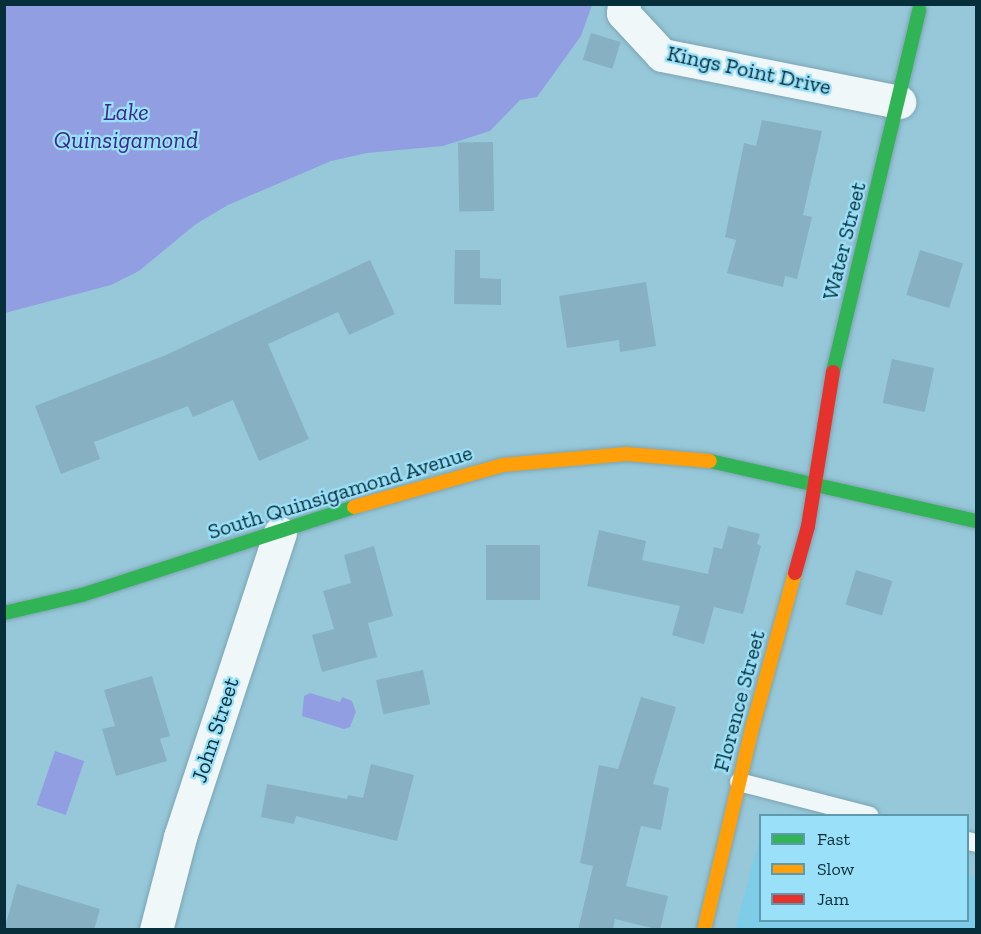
<!DOCTYPE html>
<style>
body{margin:0}
#map{position:relative;width:981px;height:934px;overflow:hidden;background:#97c8da;font-family:"Zilla Slab",serif}
div>[style]{position:absolute}
.built>*{inset:0;background:#7ecce7}
.water>*{inset:0;background:#919fe2;transform-origin:0 0}
.building>*{inset:0;background:#88b0c3;transform-origin:0 0}
.roads{filter:drop-shadow(0 0 2px #7ca4b1) drop-shadow(0 0 2px #7ca4b1)}
.lane>*{height:18px;margin:-9px;padding:0 9px;transform-origin:9px;border-radius:9px;background:#eff7f9}
.street>*{height:33px;margin:-16.5px;padding:0 16.5px;transform-origin:16.5px;border-radius:16.5px;background:#eff7f9}
.fast>*{height:14px;margin:-7px;padding:0 7px;transform-origin:7px;border-radius:7px;background:#30b455}
.slow>*{height:14px;margin:-7px;padding:0 7px;transform-origin:7px;border-radius:7px;background:#ff9f0a}
.jam>*{height:14px;margin:-7px;padding:0 7px;transform-origin:7px;border-radius:7px;background:#e5322d}
span{translate:-50% -50%;white-space:nowrap;text-align:center;line-height:1.15;-webkit-text-stroke:4.5px #9be0f9;paint-order:stroke}
.street-label{font-size:22px;color:#062f3b}
.water-label{font-size:24px;color:#39298e;font-style:italic}
.frame{position:absolute;inset:0;border:6px solid #062f3b;pointer-events:none}
.legend{position:absolute;left:759px;top:814px;width:210px;height:108px;box-sizing:border-box;background:#9be0f9;border:2px solid #5f99ad;margin:0;padding:8px 10px;list-style:none;font-size:18px;color:#062f3b}
.legend li{display:flex;align-items:center;gap:12px;height:30px}
.legend b{width:30px;border:2px solid #5f99ad}
</style>
<div id="map">
<div class="built">
<div style="clip-path:polygon(760px 837px,760px 920px,968px 920px,968px 875px,976px 878px,976px 929px,735px 929px)"></div>
</div>
<div class="water">
<div style="clip-path:polygon(5px 4px,592px 4px,592px 5px,581px 36px,537px 97px,520px 100px,490px 131px,443px 146px,367px 153px,331px 161px,228px 205px,196px 224px,139px 271px,111px 285px,5px 313px)"></div>
<div style="clip-path:polygon(310px 693px,340px 702px,342px 697px,352px 701px,356px 712px,350px 727px,344px 729px,302px 716px,304px 696px)"></div>
<div style="left:55px;top:751px;width:31px;height:57px;rotate:19deg"></div>
</div>
<div class="building">
<div style="left:591px;top:33px;width:31px;height:28px;rotate:17deg"></div>
<div style="clip-path:polygon(762px 120px,822px 131px,803px 215px,812px 217px,797px 279px,785px 276px,783px 287px,727px 273px,736px 240px,725px 237px,744px 143px,756px 146px)"></div>
<div style="left:493px;top:142px;width:69px;height:35px;rotate:89deg"></div>
<div style="clip-path:polygon(455px 250px,480px 250px,480px 278px,501px 279px,501px 305px,454px 304px)"></div>
<div style="left:920px;top:250px;width:45px;height:47px;rotate:17deg"></div>
<div style="clip-path:polygon(370px 260px,395px 314px,349px 335px,338px 312px,268px 344px,309px 439px,259px 461px,233px 400px,193px 417px,188px 406px,94px 442px,100px 459px,61px 474px,35px 406px,166px 355px)"></div>
<div style="clip-path:polygon(646px 282px,656px 346px,620px 352px,619px 340px,567px 348px,559px 296px)"></div>
<div style="left:892px;top:359px;width:43px;height:45px;rotate:12deg"></div>
<div style="clip-path:polygon(728px 526px,760px 534px,757px 544px,761px 546px,743px 614px,714px 607px,704px 644px,672px 635px,680px 606px,587px 586px,599px 530px,646px 541px,642px 560px,708px 574px,714px 547px,722px 549px)"></div>
<div style="left:540px;top:545px;width:55px;height:54px;rotate:90deg"></div>
<div style="clip-path:polygon(374px 546px,393px 616px,368px 623px,377px 657px,322px 672px,312px 635px,334px 629px,323px 591px,351px 583px,344px 555px)"></div>
<div style="left:856px;top:570px;width:38px;height:36px;rotate:17deg"></div>
<div style="left:423px;top:670px;width:35px;height:48px;rotate:78deg"></div>
<div style="clip-path:polygon(152px 676px,170px 736px,160px 739px,167px 761px,116px 776px,102px 729px,115px 726px,104px 690px)"></div>
<div style="clip-path:polygon(641px 697px,676px 707px,653px 784px,669px 788px,661px 830px,641px 826px,626px 886px,668px 896px,660px 930px,615px 919px,613px 930px,578px 930px,593px 866px,580px 863px,599px 765px,618px 769px)"></div>
<div style="clip-path:polygon(371px 764px,414px 775px,397px 841px,296px 816px,294px 824px,261px 817px,267px 784px,347px 799px,348px 795px,363px 798px)"></div>
<div style="clip-path:polygon(17px 884px,100px 909px,94px 930px,4px 930px)"></div>
</div>
<div class="roads">
<div class="lane">
<div style="left:739px;top:782px;width:135px;rotate:14.5deg"></div>
<div style="left:968px;top:841px;width:8px;rotate:14deg"></div>
</div>
<div class="street">
<div style="left:624px;top:4px;width:9px;rotate:96deg"></div>
<div style="left:623px;top:13px;width:57px;rotate:47.1deg"></div>
<div style="left:662px;top:55px;width:242px;rotate:11.2deg"></div>
<div style="left:156px;top:930px;width:96px;rotate:-75.5deg"></div>
<div style="left:180px;top:837px;width:320px;rotate:-71.8deg"></div>
</div>
<div class="fast">
<div style="left:833px;top:372px;width:372px;rotate:-76.6deg"></div>
<div style="left:710px;top:461px;width:273px;rotate:12.7deg"></div>
<div style="left:4px;top:613px;width:80px;rotate:-13deg"></div>
<div style="left:82px;top:595px;width:286px;rotate:-17.9deg"></div>
</div>
<div class="slow">
<div style="left:354px;top:507px;width:155px;rotate:-15.7deg"></div>
<div style="left:503px;top:465px;width:124px;rotate:-5.1deg"></div>
<div style="left:627px;top:454px;width:83px;rotate:4.8deg"></div>
<div style="left:704px;top:930px;width:211px;rotate:-76.6deg"></div>
<div style="left:753px;top:725px;width:158px;rotate:-74.6deg"></div>
</div>
<div class="jam">
<div style="left:795px;top:573px;width:49px;rotate:-74.5deg"></div>
<div style="left:808px;top:526px;width:156px;rotate:-80.8deg"></div>
</div>
</div>
<div class="street-label">
<span style="left:749px;top:70px;rotate:12deg">Kings Point Drive</span>
<span style="left:844px;top:241px;rotate:-76deg">Water Street</span>
<span style="left:340px;top:492px;rotate:-17deg">South Quinsigamond Avenue</span>
<span style="left:739px;top:701px;rotate:-75deg">Florence Street</span>
<span style="left:215px;top:730px;rotate:-72deg">John Street</span>
</div>
<div class="water-label">
<span style="left:126px;top:126px">Lake<br>Quinsigamond</span>
</div>
<div class="frame"></div>
<ul class="legend">
<li><b style="height:8px;background:#30b455"></b>Fast</li>
<li><b style="height:8px;background:#ff9f0a"></b>Slow</li>
<li><b style="height:8px;background:#e5322d"></b>Jam</li>
</ul>
</div>
